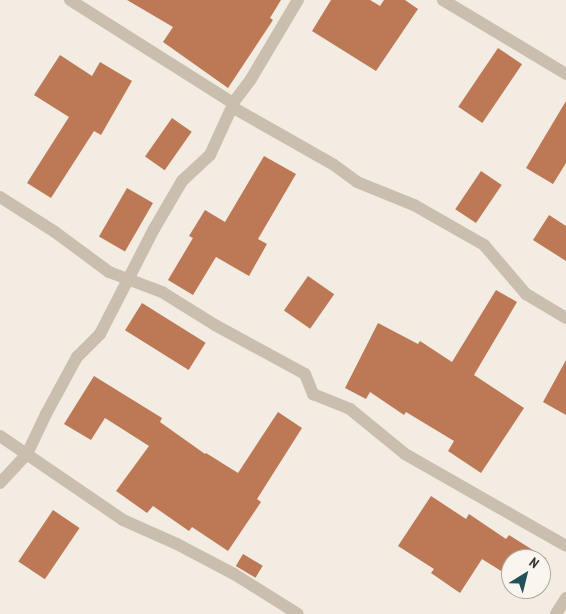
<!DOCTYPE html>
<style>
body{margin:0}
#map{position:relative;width:566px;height:614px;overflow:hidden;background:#f2ece2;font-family:"PT Sans Narrow",sans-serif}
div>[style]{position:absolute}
.building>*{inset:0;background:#bd7855;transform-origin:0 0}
.minor>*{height:12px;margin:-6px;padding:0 6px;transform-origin:6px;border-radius:6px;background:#cabeae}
span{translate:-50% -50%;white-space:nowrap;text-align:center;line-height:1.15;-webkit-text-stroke:4px #faf6ef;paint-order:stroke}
.north{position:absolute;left:501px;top:549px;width:50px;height:50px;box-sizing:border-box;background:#faf6ef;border:1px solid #ada8a1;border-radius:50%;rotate:36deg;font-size:14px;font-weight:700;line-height:20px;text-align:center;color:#39322c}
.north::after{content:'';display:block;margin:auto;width:18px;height:22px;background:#245058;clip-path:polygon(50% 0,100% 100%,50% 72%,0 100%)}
</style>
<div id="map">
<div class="building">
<div style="clip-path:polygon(127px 0,281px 0,270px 18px,273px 20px,228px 88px,163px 42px,173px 27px)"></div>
<div style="clip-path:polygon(331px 0,370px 0,380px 6px,384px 0,405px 0,418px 9px,376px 71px,312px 31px)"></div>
<div style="left:498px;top:48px;width:29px;height:71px;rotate:34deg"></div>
<div style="clip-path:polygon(60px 55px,92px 76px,100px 62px,132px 81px,101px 135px,94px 131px,51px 198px,27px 183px,69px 117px,34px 95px)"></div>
<div style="clip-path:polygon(566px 101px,566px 163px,553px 184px,526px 168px)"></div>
<div style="left:172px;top:118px;width:24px;height:47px;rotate:35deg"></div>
<div style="clip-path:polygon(264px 156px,296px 174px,258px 239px,267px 244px,249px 276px,216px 257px,193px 295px,168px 280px,193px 238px,189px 236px,205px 210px,225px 222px)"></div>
<div style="left:481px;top:171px;width:25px;height:46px;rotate:34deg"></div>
<div style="left:127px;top:188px;width:30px;height:56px;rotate:30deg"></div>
<div style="clip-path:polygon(549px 215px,566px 226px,566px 261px,533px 240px)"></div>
<div style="left:308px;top:276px;width:32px;height:42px;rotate:35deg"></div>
<div style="clip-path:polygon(496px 290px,517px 302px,474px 375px,524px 408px,481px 473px,448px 451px,454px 441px,406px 412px,404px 415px,370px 392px,366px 399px,345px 388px,378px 323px,418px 344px,420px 341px,452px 362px)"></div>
<div style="left:142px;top:303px;width:75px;height:32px;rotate:32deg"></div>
<div style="clip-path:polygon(566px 360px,566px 415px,543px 402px)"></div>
<div style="clip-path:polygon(94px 376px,162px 418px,160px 422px,205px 454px,206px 453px,238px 473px,278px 412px,302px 428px,257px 499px,261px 502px,228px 551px,192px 527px,189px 531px,153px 506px,147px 513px,116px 491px,149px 446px,105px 418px,91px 440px,64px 424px)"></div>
<div style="clip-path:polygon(431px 496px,466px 519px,469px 514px,506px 539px,509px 535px,547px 559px,511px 559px,511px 577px,482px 559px,460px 593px,431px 573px,434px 569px,398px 546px)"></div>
<div style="left:53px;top:510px;width:32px;height:62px;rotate:34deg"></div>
<div style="left:243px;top:554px;width:23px;height:14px;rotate:31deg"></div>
</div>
<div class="minor">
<div style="left:70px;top:0;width:193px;rotate:32.3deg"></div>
<div style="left:233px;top:103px;width:4px;rotate:104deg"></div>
<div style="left:232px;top:107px;width:117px;rotate:29.6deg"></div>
<div style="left:334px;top:165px;width:29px;rotate:36deg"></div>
<div style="left:357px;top:182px;width:61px;rotate:22deg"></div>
<div style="left:414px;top:205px;width:81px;rotate:29.7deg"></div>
<div style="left:484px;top:245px;width:65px;rotate:49.4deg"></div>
<div style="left:526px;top:294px;width:47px;rotate:31deg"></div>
<div style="left:443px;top:0;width:144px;rotate:31deg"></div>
<div style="left:233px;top:103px;width:30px;rotate:-53deg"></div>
<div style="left:251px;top:79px;width:92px;rotate:-59.3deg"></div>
<div style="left:0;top:197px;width:65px;rotate:32.5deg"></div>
<div style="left:55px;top:232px;width:67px;rotate:36.5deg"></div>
<div style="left:109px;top:272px;width:57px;rotate:20.7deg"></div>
<div style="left:162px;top:292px;width:62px;rotate:31.9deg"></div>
<div style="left:215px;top:325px;width:102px;rotate:28.6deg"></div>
<div style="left:305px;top:374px;width:22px;rotate:68deg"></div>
<div style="left:313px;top:394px;width:40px;rotate:22deg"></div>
<div style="left:350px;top:409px;width:71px;rotate:39.3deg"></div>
<div style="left:405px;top:454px;width:185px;rotate:29.7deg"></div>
<div style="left:0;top:436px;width:149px;rotate:34.3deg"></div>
<div style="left:123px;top:520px;width:59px;rotate:24deg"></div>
<div style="left:177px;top:544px;width:64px;rotate:27.8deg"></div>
<div style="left:234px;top:574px;width:75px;rotate:32deg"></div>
<div style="left:0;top:483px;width:40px;rotate:-47deg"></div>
<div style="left:27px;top:454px;width:44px;rotate:-64.6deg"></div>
<div style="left:46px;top:414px;width:65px;rotate:-61.5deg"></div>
<div style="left:77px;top:357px;width:33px;rotate:-45deg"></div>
<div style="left:100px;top:334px;width:118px;rotate:-62.8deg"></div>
<div style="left:154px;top:229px;width:56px;rotate:-59.7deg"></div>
<div style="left:182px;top:181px;width:38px;rotate:-43deg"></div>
<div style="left:210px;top:155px;width:53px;rotate:-65.4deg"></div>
<div style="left:556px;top:614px;width:19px;rotate:-58deg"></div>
</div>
<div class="north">N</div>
</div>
